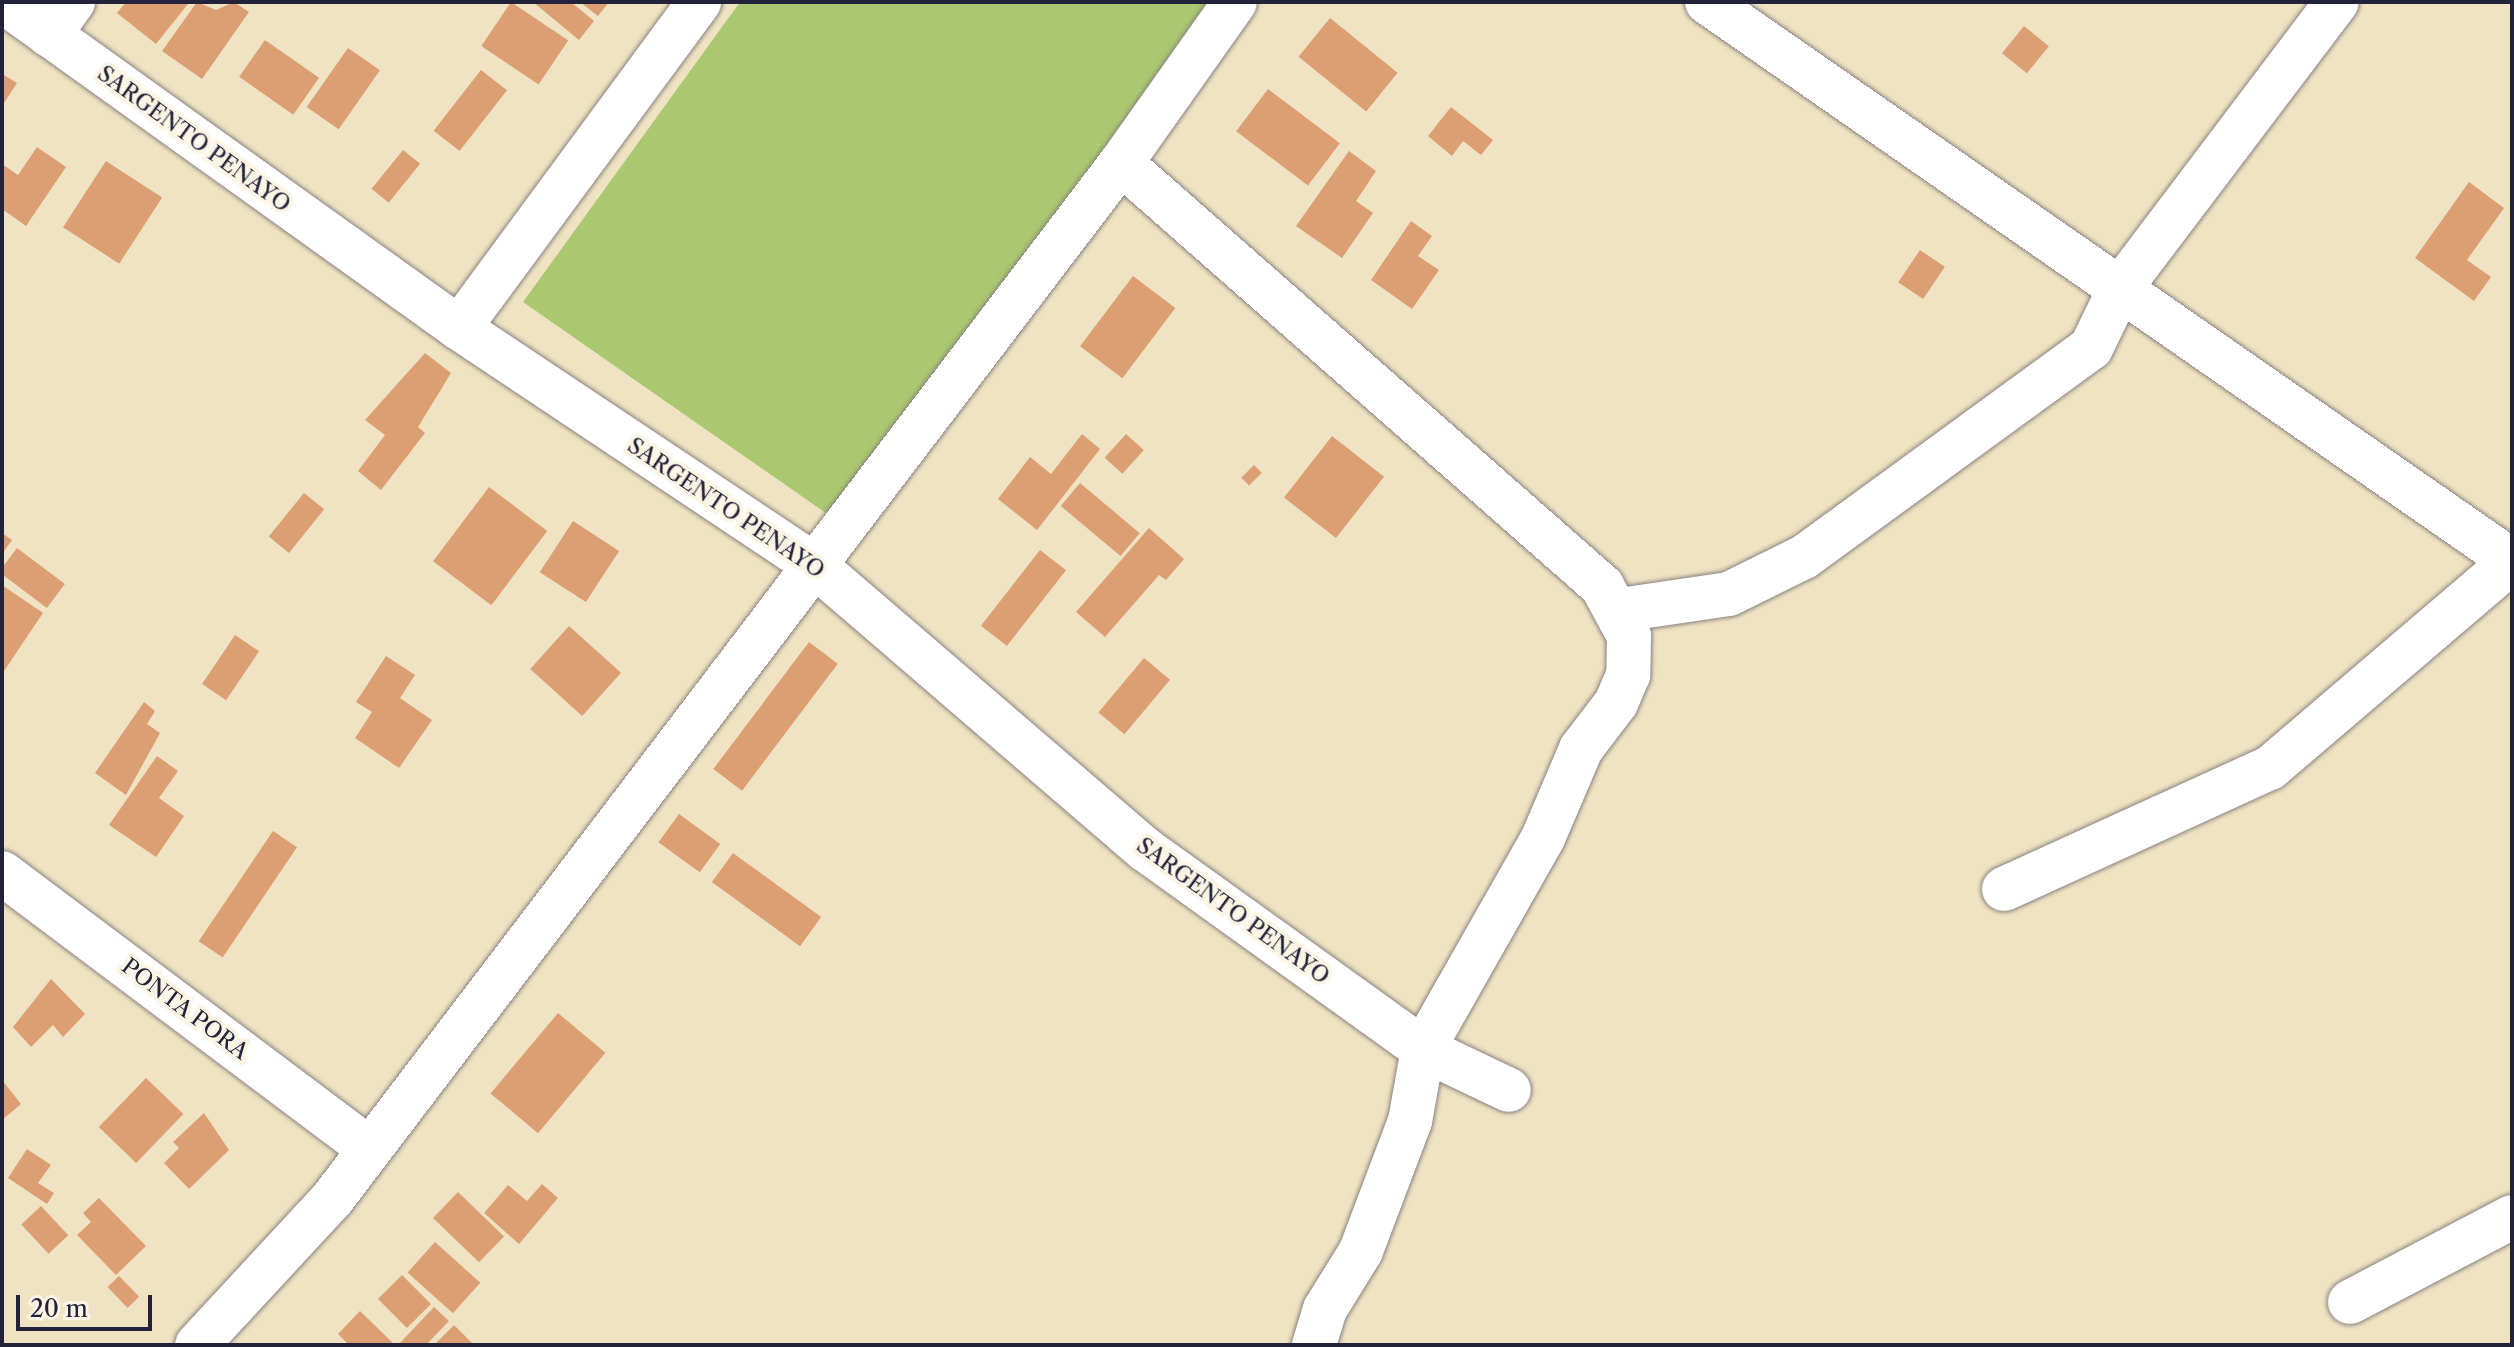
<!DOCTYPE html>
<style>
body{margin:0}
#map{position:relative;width:2514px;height:1347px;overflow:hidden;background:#f0e3c3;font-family:"Libre Caslon Text",serif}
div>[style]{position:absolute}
.green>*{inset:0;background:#aac870}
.building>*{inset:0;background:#db9f73;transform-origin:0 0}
.roads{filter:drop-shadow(0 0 2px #89827f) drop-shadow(0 0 2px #89827f)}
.minor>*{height:44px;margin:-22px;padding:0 22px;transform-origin:22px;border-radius:22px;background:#fff}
span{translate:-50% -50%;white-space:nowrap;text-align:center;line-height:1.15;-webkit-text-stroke:8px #fcf5e5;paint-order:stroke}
.street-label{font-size:22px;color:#22223b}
.frame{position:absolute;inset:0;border:4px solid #22223b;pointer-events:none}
.scale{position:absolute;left:16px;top:1295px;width:136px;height:36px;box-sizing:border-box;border:4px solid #22223b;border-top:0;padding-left:10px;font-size:24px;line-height:28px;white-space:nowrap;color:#22223b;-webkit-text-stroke:6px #fcf5e5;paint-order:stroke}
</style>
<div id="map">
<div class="green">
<div style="clip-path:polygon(740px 2px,1228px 2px,843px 525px,523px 302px)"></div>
</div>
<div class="building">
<div style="clip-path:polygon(126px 2px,185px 2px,188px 4px,156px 44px,117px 13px)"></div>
<div style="clip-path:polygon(197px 2px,216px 10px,234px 2px,249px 12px,202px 79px,162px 51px)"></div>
<div style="left:511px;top:2px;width:69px;height:53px;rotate:34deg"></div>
<div style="clip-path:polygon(533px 2px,571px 2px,594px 21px,579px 40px)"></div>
<div style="clip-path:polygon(580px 2px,609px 2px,598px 16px)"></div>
<div style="left:1330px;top:18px;width:87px;height:50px;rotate:39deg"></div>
<div style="left:2024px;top:26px;width:32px;height:35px;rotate:39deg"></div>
<div style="left:265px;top:40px;width:66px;height:45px;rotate:35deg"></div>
<div style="left:348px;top:48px;width:39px;height:72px;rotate:35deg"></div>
<div style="left:481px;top:70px;width:33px;height:77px;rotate:38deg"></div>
<div style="clip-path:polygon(2px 74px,17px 83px,2px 106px)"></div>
<div style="left:1268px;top:89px;width:90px;height:53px;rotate:37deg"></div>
<div style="clip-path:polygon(1451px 107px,1493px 140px,1481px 155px,1463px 141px,1452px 156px,1428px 136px)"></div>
<div style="clip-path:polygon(37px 147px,66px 167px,26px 226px,2px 209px,2px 164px,18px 175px)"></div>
<div style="left:403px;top:150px;width:22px;height:50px;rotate:39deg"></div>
<div style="clip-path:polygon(1349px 151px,1376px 171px,1356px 201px,1373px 213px,1342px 258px,1296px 226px)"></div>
<div style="left:106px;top:161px;width:67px;height:79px;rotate:33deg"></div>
<div style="clip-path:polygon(2469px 182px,2504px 208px,2467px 260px,2491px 277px,2474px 301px,2415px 258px)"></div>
<div style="clip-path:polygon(1411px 221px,1432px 236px,1418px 256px,1439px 270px,1412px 309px,1371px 280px)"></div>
<div style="left:1920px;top:250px;width:30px;height:39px;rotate:34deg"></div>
<div style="left:1133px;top:276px;width:53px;height:88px;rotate:37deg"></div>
<div style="clip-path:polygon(425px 353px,451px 373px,418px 427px,425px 433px,381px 490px,358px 471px,385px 435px,365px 420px)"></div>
<div style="clip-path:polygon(1082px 434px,1100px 449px,1037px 530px,998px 499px,1030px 457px,1051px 474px)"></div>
<div style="left:1126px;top:434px;width:24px;height:32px;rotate:42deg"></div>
<div style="left:1332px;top:436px;width:66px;height:78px;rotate:38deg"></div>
<div style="left:1254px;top:465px;width:11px;height:18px;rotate:45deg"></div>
<div style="left:1080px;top:483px;width:78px;height:30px;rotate:40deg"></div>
<div style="left:489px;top:487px;width:73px;height:93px;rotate:37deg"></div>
<div style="left:304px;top:493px;width:26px;height:56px;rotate:39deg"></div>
<div style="left:573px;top:521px;width:55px;height:61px;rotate:33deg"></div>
<div style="clip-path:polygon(1149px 528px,1184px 559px,1166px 580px,1159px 575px,1105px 637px,1076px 612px)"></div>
<div style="clip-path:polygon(2px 533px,12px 540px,2px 554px)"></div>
<div style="left:17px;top:548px;width:60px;height:30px;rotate:37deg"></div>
<div style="left:1040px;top:550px;width:33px;height:96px;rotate:38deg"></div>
<div style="clip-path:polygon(2px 585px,43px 613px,2px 674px)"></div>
<div style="left:569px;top:626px;width:70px;height:58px;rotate:42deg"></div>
<div style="left:235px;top:635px;width:29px;height:59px;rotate:34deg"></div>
<div style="left:809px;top:642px;width:36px;height:159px;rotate:37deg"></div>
<div style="clip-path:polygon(386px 656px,415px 675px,400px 698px,432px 720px,399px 768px,355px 738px,372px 712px,356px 702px)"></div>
<div style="left:1144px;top:658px;width:34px;height:71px;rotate:40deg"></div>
<div style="clip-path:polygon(144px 702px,155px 711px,147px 724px,160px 733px,126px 795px,95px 773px)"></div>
<div style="clip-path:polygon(157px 756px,178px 771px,159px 798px,184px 816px,156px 857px,109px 825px)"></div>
<div style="left:679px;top:814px;width:51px;height:35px;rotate:36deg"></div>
<div style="left:273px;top:831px;width:29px;height:133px;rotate:34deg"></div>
<div style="left:733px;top:853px;width:109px;height:36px;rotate:36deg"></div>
<div style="clip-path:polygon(51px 979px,85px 1014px,63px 1037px,53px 1025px,31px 1047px,13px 1027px)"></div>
<div style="left:558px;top:1013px;width:62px;height:105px;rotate:40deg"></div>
<div style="left:146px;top:1078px;width:52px;height:68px;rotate:44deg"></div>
<div style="clip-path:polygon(2px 1080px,21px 1104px,2px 1120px)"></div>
<div style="clip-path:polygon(204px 1113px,229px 1150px,189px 1189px,164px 1163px,179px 1148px,173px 1142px)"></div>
<div style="clip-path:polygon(27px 1149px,51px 1165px,38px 1183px,54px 1193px,47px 1204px,8px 1178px)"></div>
<div style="clip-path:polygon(542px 1184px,558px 1198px,519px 1244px,484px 1213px,508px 1185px,527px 1201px)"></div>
<div style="left:458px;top:1192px;width:64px;height:36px;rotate:44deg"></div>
<div style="clip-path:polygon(99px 1198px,146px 1246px,116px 1275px,77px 1235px,91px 1222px,83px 1213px)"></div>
<div style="left:41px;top:1206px;width:40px;height:27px;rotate:47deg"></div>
<div style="left:435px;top:1242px;width:61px;height:41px;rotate:42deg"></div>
<div style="left:402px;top:1275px;width:41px;height:34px;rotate:45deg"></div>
<div style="left:119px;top:1276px;width:29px;height:16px;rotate:46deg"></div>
<div style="clip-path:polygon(434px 1307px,449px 1321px,426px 1345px,398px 1345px)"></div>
<div style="clip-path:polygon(360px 1311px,395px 1345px,349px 1345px,338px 1334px)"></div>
<div style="clip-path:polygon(454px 1325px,474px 1345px,434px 1345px)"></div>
</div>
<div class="roads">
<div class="minor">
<div style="left:4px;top:2px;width:560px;rotate:35.62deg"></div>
<div style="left:459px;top:328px;width:424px;rotate:33.7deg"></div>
<div style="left:812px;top:563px;width:440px;rotate:40.7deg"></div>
<div style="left:1146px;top:850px;width:341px;rotate:35.7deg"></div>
<div style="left:1423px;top:1049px;width:95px;rotate:25.5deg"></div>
<div style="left:1707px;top:2px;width:980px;rotate:34.78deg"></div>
<div style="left:49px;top:35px;width:41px;rotate:-54deg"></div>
<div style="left:1121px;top:163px;width:641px;rotate:41.33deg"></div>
<div style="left:1602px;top:586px;width:57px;rotate:61.6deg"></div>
<div style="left:1629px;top:636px;width:39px;rotate:91deg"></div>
<div style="left:1628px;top:675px;width:30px;rotate:113deg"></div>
<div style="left:1616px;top:703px;width:58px;rotate:127.3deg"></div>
<div style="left:1581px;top:749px;width:97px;rotate:113.1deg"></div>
<div style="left:1543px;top:838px;width:243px;rotate:119.6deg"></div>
<div style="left:1423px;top:1049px;width:73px;rotate:100.2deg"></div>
<div style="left:1410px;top:1121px;width:139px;rotate:110.7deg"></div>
<div style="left:1361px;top:1251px;width:68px;rotate:121.8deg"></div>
<div style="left:1325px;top:1309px;width:38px;rotate:107deg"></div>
<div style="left:459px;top:328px;width:405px;rotate:-53.6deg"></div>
<div style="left:1620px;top:610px;width:110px;rotate:-8.4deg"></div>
<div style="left:1729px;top:594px;width:84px;rotate:-26.3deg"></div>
<div style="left:1804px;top:557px;width:355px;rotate:-36.1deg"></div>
<div style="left:2091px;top:348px;width:64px;rotate:-64.2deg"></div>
<div style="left:2119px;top:290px;width:361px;rotate:-52.9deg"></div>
<div style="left:2px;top:873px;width:456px;rotate:36.9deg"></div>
<div style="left:2004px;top:889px;width:292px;rotate:-24.5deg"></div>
<div style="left:2270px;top:768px;width:318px;rotate:-40.5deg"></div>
<div style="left:2350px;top:1302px;width:183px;rotate:-27.7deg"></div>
<div style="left:197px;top:1345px;width:200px;rotate:-47.2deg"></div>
<div style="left:333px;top:1198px;width:1301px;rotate:-52.72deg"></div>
<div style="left:1121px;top:163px;width:197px;rotate:-54.7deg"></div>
</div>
</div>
<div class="street-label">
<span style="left:194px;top:139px;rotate:36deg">SARGENTO PENAYO</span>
<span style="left:726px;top:508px;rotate:34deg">SARGENTO PENAYO</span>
<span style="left:1233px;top:911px;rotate:36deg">SARGENTO PENAYO</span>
<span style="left:185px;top:1009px;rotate:37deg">PONTA PORA</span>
</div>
<div class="frame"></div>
<div class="scale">20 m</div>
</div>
